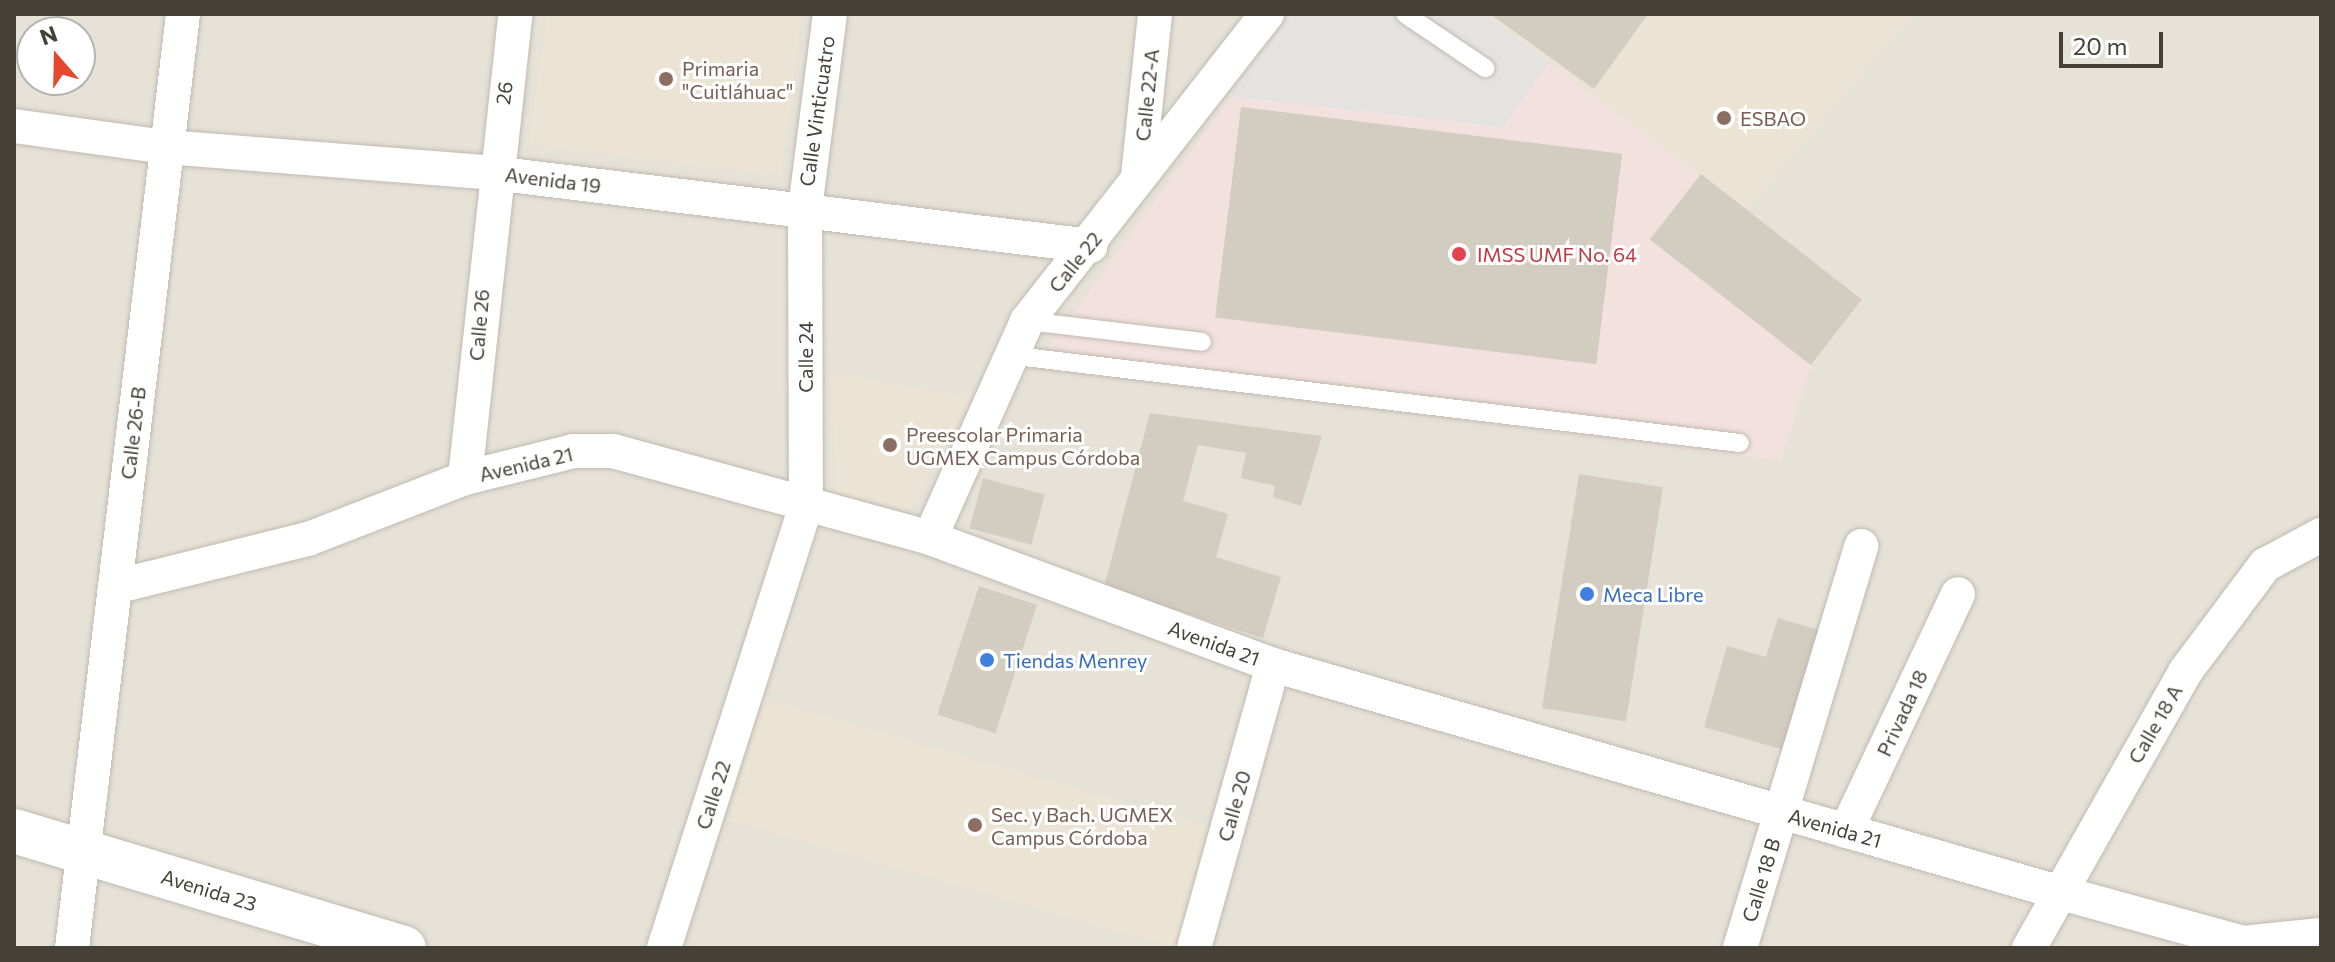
<!DOCTYPE html>
<meta charset="utf-8">
<style>
body{margin:0}
#map{position:relative;width:2335px;height:962px;overflow:hidden;background:#f3f0e9;font-family:Commissioner,sans-serif}
div>[style]{position:absolute}
.residential>*{inset:0;background:#e6e2d8}
.education>*{inset:0;background:#ebe4d5;transform-origin:0 0}
.medical>*{inset:0;background:#f2e1de}
.parking>*{inset:0;background:#e5e3e1}
.building>*{inset:0;background:#d3ccc0;transform-origin:0 0}
.roads{filter:drop-shadow(0 0 2px #c1bab0) drop-shadow(0 0 2px #c1bab0)}
.service>*{height:18px;margin:-9px;padding:0 9px;transform-origin:9px;border-radius:9px;background:#fff}
.minor>*{height:34px;margin:-17px;padding:0 17px;transform-origin:17px;border-radius:17px;background:#fff}
.tertiary>*{height:44px;margin:-22px;padding:0 22px;transform-origin:22px;border-radius:22px;background:#fff}
.dots>*{width:22px;height:22px;translate:-50% -50%;box-sizing:border-box;border:4px solid #fff;border-radius:50%}
span{translate:-50% -50%;white-space:nowrap;text-align:center;line-height:1.15;-webkit-text-stroke:6px #fff;paint-order:stroke}
.education-label{font-size:20px;color:#785e54}
.left{translate:0 -50%;text-align:left}
.street-label{font-size:20px;color:#464138}
.health-label{font-size:20px;color:#be3a42}
.shop-label{font-size:20px;color:#366cbe}
.frame{position:absolute;inset:0;border:16px solid #464138;pointer-events:none}
.north{position:absolute;left:16px;top:16px;width:80px;height:80px;box-sizing:border-box;background:#fff;border:2px solid #b5b3af;border-radius:50%;rotate:340deg;font-size:22px;font-weight:700;line-height:32px;text-align:center;color:#464138}
.north::after{content:'';display:block;margin:auto;width:28px;height:36px;background:#e44930;clip-path:polygon(50% 0,100% 100%,50% 72%,0 100%)}
.scale{position:absolute;left:2059px;top:32px;width:104px;height:36px;box-sizing:border-box;border:4px solid #464138;border-top:0;padding-left:10px;font-size:24px;line-height:28px;white-space:nowrap;color:#464138;-webkit-text-stroke:6px #fff;paint-order:stroke}
</style>
<div id="map">
<div class="residential">
<div style="clip-path:polygon(evenodd,14px 14px,2321px 14px,2321px 948px,14px 948px,14px 14px,32px 32px,80px 32px,80px 80px,32px 80px,32px 32px)"></div>
</div>
<div class="education">
<div style="clip-path:polygon(547px 14px,802px 14px,781px 176px,529px 144px)"></div>
<div style="clip-path:polygon(1484px 14px,1912px 14px,1745px 210px)"></div>
<div style="clip-path:polygon(830px 373px,971px 398px,909px 510px,837px 492px)"></div>
<div style="left:764px;top:699px;width:474px;height:126px;rotate:16deg"></div>
</div>
<div class="medical">
<div style="clip-path:polygon(1291px 14px,1484px 14px,1862px 299px,1813px 359px,1781px 461px,1035px 365px)"></div>
</div>
<div class="parking">
<div style="clip-path:polygon(1291px 14px,1484px 14px,1550px 62px,1503px 127px,1229px 96px)"></div>
</div>
<div class="building">
<div style="clip-path:polygon(1490px 14px,1648px 14px,1594px 89px)"></div>
<div style="left:1241px;top:107px;width:384px;height:212px;rotate:7deg"></div>
<div style="left:1701px;top:174px;width:204px;height:83px;rotate:38deg"></div>
<div style="clip-path:polygon(1150px 413px,1322px 436px,1301px 506px,1273px 497px,1275px 486px,1241px 478px,1246px 453px,1198px 445px,1183px 501px,1228px 514px,1216px 557px,1281px 577px,1263px 638px,1104px 587px)"></div>
<div style="left:1579px;top:474px;width:85px;height:237px;rotate:9deg"></div>
<div style="left:983px;top:478px;width:64px;height:52px;rotate:15deg"></div>
<div style="left:979px;top:586px;width:61px;height:135px;rotate:18deg"></div>
<div style="clip-path:polygon(1778px 618px,1819px 630px,1784px 750px,1704px 727px,1727px 646px,1766px 657px)"></div>
</div>
<div class="roads">
<div class="service">
<div style="left:1405px;top:14px;width:97px;rotate:34deg"></div>
<div style="left:1027px;top:321px;width:176px;rotate:6.8deg"></div>
<div style="left:1008px;top:355px;width:737px;rotate:6.86deg"></div>
</div>
<div class="minor">
<div style="left:14px;top:126px;width:153px;rotate:7.9deg"></div>
<div style="left:166px;top:147px;width:328px;rotate:4.5deg"></div>
<div style="left:493px;top:173px;width:602px;rotate:6.96deg"></div>
<div style="left:1138px;top:176px;width:163px;rotate:-84deg"></div>
<div style="left:465px;top:478px;width:467px;rotate:-83.8deg"></div>
<div style="left:930px;top:538px;width:238px;rotate:-65.9deg"></div>
<div style="left:1027px;top:321px;width:390px;rotate:-52deg"></div>
<div style="left:115px;top:587px;width:199px;rotate:-14deg"></div>
<div style="left:308px;top:539px;width:168px;rotate:-21.2deg"></div>
<div style="left:465px;top:478px;width:111px;rotate:-14deg"></div>
<div style="left:573px;top:451px;width:40px"></div>
<div style="left:613px;top:451px;width:329px;rotate:15.3deg"></div>
<div style="left:930px;top:538px;width:366px;rotate:20.3deg"></div>
<div style="left:1273px;top:665px;width:817px;rotate:16.13deg"></div>
<div style="left:2058px;top:892px;width:192px;rotate:15.4deg"></div>
<div style="left:2243px;top:943px;width:78px;rotate:-5.9deg"></div>
<div style="left:1846px;top:831px;width:262px;rotate:-64.7deg"></div>
<div style="left:72px;top:948px;width:941px;rotate:-83.22deg"></div>
<div style="left:664px;top:948px;width:464px;rotate:-72.2deg"></div>
<div style="left:806px;top:506px;width:297px;rotate:-90.2deg"></div>
<div style="left:805px;top:209px;width:197px;rotate:-82.7deg"></div>
<div style="left:1194px;top:948px;width:294px;rotate:-74.4deg"></div>
<div style="left:1740px;top:948px;width:420px;rotate:-73.2deg"></div>
<div style="left:2029px;top:948px;width:317px;rotate:-60.5deg"></div>
<div style="left:2185px;top:672px;width:134px;rotate:-53.2deg"></div>
<div style="left:2265px;top:565px;width:64px;rotate:-28.2deg"></div>
</div>
<div class="tertiary">
<div style="left:14px;top:831px;width:407px;rotate:16.7deg"></div>
</div>
</div>
<div class="dots">
<div style="left:666px;top:79px;background:#8d6e63"></div>
<div style="left:1724px;top:118px;background:#8d6e63"></div>
<div style="left:1459px;top:254px;background:#e0444e"></div>
<div style="left:890px;top:445px;background:#8d6e63"></div>
<div style="left:1587px;top:594px;background:#3f7fe0"></div>
<div style="left:987px;top:660px;background:#3f7fe0"></div>
<div style="left:975px;top:825px;background:#8d6e63"></div>
</div>
<div class="education-label">
<span class="left" style="left:682px;top:80px">Primaria<br>"Cuitláhuac"</span>
<span class="left" style="left:1740px;top:118px">ESBAO</span>
<span class="left" style="left:906px;top:446px">Preescolar Primaria<br>UGMEX Campus Córdoba</span>
<span class="left" style="left:991px;top:826px">Sec. y Bach. UGMEX<br>Campus Córdoba</span>
</div>
<div class="street-label">
<span style="left:504px;top:93px;rotate:-82deg">26</span>
<span style="left:1147px;top:95px;rotate:-84deg">Calle 22-A</span>
<span style="left:817px;top:111px;rotate:-82deg">Calle Vinticuatro</span>
<span style="left:553px;top:180px;rotate:7deg">Avenida 19</span>
<span style="left:1075px;top:262px;rotate:-51deg">Calle 22</span>
<span style="left:479px;top:325px;rotate:-85deg">Calle 26</span>
<span style="left:805px;top:357px;rotate:-90deg">Calle 24</span>
<span style="left:133px;top:433px;rotate:-83deg">Calle 26-B</span>
<span style="left:526px;top:464px;rotate:-13deg">Avenida 21</span>
<span style="left:1214px;top:643px;rotate:20deg">Avenida 21</span>
<span style="left:1902px;top:713px;rotate:-65deg">Privada 18</span>
<span style="left:2155px;top:724px;rotate:-60deg">Calle 18 A</span>
<span style="left:713px;top:795px;rotate:-72deg">Calle 22</span>
<span style="left:1234px;top:806px;rotate:-74deg">Calle 20</span>
<span style="left:1835px;top:828px;rotate:16deg">Avenida 21</span>
<span style="left:1761px;top:880px;rotate:-73deg">Calle 18 B</span>
<span style="left:209px;top:890px;rotate:17deg">Avenida 23</span>
</div>
<div class="health-label">
<span class="left" style="left:1477px;top:254px">IMSS UMF No. 64</span>
</div>
<div class="shop-label">
<span class="left" style="left:1603px;top:594px">Meca Libre</span>
<span class="left" style="left:1003px;top:660px">Tiendas Menrey</span>
</div>
<div class="frame"></div>
<div class="north">N</div>
<div class="scale">20 m</div>
</div>
